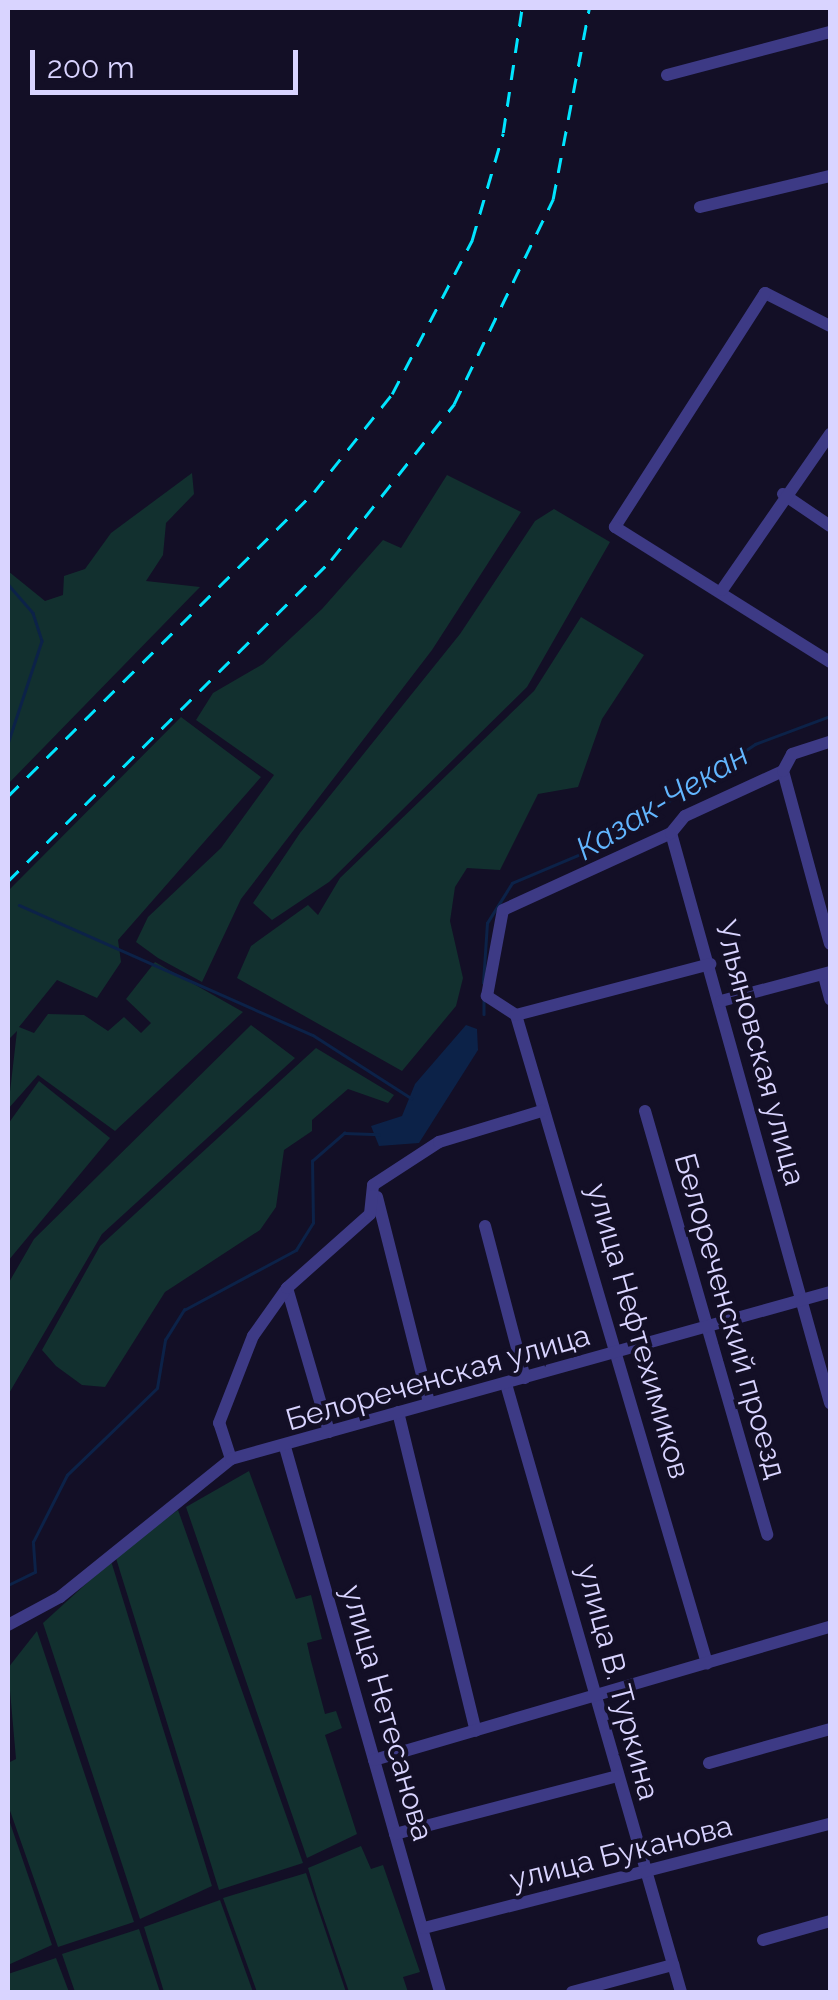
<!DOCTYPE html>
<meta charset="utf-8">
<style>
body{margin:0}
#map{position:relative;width:838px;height:2000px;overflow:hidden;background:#130f26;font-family:Raleway,sans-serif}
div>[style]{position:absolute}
.green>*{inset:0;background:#12302f}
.water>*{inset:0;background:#0c2248}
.stream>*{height:2.5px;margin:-1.25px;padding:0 1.25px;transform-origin:1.25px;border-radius:1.25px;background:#0c2248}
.minor>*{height:12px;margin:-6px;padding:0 6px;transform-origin:6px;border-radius:6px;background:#3d3a85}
.rail>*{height:2.5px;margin-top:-1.25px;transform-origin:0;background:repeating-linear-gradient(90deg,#00e5ff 0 15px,transparent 0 27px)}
span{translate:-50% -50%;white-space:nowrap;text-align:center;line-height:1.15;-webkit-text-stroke:8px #130f26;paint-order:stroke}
.street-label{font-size:30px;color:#d9d4ff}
.water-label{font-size:32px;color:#62b6ff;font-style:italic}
.frame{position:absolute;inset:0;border:10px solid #d9d4ff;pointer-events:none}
.scale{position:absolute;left:30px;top:50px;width:268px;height:45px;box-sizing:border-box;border:5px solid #d9d4ff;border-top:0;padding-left:12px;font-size:30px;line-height:35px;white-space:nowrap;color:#d9d4ff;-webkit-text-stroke:8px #130f26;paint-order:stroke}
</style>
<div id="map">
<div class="green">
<div style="clip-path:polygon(192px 473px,194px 494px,166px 523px,163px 555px,146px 581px,200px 587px,8px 784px,8px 571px,45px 601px,63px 595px,64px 576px,85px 569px,111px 533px)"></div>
<div style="clip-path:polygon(447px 475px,521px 512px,432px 650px,241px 899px,202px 982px,158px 958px,136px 942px,148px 917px,221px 848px,274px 775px,196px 720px,213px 693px,263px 664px,322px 609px,383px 540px,401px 548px)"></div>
<div style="clip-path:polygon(554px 509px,610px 542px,527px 687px,329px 882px,272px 920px,253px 903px,300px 833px,460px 634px,535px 521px)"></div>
<div style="clip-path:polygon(581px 617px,644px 655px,602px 719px,578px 787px,538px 794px,500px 870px,467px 868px,455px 887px,450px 921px,463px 978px,456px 1006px,402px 1071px,237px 978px,251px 946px,308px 905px,318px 915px,340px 878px,534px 691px)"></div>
<div style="clip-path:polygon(181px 717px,261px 777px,118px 940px,121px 962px,97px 998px,57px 980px,19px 1027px,34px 1033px,48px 1014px,84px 1015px,108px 1031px,124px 1017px,141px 1033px,151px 1023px,126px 999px,155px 962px,243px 1012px,115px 1131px,38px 1075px,8px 1109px,17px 1031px,8px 1040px,8px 891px)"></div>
<div style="clip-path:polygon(251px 1025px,295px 1058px,102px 1234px,8px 1395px,8px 1284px,34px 1239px)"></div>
<div style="clip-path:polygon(316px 1048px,394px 1095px,388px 1103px,348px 1089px,312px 1120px,312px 1131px,284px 1150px,276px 1207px,260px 1230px,165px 1292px,105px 1387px,82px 1385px,56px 1366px,42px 1350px,100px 1246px)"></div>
<div style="clip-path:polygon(39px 1081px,110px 1138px,8px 1261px,8px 1124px)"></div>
<div style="clip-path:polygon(249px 1471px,296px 1599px,311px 1595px,322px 1639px,307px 1643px,311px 1661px,325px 1714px,336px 1711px,342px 1728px,325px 1735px,357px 1834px,307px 1858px,186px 1507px)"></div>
<div style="clip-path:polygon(178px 1510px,303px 1863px,219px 1890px,115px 1555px)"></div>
<div style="clip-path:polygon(111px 1561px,212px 1886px,140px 1919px,43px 1623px)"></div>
<div style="clip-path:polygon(37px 1631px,134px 1922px,58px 1947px,8px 1805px,8px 1763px,16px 1759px,8px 1668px)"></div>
<div style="clip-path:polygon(8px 1817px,52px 1945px,8px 1965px)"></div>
<div style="clip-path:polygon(361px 1846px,371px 1869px,383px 1865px,420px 1972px,403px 1977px,408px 1992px,349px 1992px,318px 1901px,308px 1868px)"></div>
<div style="clip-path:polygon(306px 1873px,346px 1992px,257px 1992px,223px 1898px)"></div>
<div style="clip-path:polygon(220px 1900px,253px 1992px,164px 1992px,144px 1927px)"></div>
<div style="clip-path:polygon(139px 1929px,160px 1992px,75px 1992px,62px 1954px)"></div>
<div style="clip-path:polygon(56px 1958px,69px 1992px,8px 1992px,8px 1974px)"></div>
</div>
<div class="water">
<div style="clip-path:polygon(466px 1025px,477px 1029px,478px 1050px,419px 1143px,379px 1146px,371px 1126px,402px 1116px,415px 1084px)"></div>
</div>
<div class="stream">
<div style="left:8px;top:584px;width:38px;rotate:49deg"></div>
<div style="left:33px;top:613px;width:29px;rotate:72deg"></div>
<div style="left:42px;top:641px;width:108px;rotate:108.3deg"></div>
<div style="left:19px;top:905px;width:321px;rotate:23.9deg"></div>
<div style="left:313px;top:1035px;width:117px;rotate:32.7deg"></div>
<div style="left:483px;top:983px;width:60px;rotate:-86.2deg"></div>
<div style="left:487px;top:923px;width:47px;rotate:-58deg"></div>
<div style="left:512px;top:883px;width:98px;rotate:-22.9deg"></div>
<div style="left:602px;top:845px;width:183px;rotate:-33.4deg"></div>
<div style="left:755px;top:744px;width:80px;rotate:-20.5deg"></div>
<div style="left:484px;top:1000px;width:14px;rotate:90deg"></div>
<div style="left:8px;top:1585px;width:30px;rotate:-26deg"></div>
<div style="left:35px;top:1572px;width:30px;rotate:-94deg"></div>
<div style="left:33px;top:1542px;width:75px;rotate:-63.1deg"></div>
<div style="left:67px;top:1475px;width:125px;rotate:-44deg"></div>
<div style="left:157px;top:1388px;width:49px;rotate:-80.5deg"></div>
<div style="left:165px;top:1340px;width:36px;rotate:-58deg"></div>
<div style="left:184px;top:1310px;width:127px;rotate:-28.2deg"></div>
<div style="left:296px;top:1250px;width:32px;rotate:-58deg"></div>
<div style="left:313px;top:1223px;width:62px;rotate:-90.9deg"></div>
<div style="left:312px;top:1161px;width:43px;rotate:-41.2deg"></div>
<div style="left:344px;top:1133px;width:35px;rotate:2deg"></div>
</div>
<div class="minor">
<div style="left:667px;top:75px;width:169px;rotate:-14.8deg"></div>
<div style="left:700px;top:207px;width:134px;rotate:-13.4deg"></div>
<div style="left:830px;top:326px;width:73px;rotate:-153.1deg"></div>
<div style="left:765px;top:293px;width:278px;rotate:122.7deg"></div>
<div style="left:615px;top:527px;width:254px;rotate:32.1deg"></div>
<div style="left:783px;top:494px;width:57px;rotate:34.2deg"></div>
<div style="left:722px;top:590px;width:190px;rotate:-55.3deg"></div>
<div style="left:783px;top:771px;width:179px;rotate:74.8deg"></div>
<div style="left:671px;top:833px;width:592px;rotate:74.41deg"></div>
<div style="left:824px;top:976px;width:24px;rotate:75deg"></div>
<div style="left:721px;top:1001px;width:113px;rotate:-14.9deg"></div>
<div style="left:516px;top:1015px;width:676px;rotate:73.58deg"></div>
<div style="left:516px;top:1015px;width:35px;rotate:-147deg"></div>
<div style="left:487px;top:996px;width:87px;rotate:-79.5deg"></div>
<div style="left:503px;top:910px;width:185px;rotate:-24.6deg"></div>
<div style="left:671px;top:833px;width:22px;rotate:-51deg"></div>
<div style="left:685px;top:816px;width:108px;rotate:-24.7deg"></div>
<div style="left:783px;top:771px;width:19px;rotate:-62deg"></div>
<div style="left:792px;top:754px;width:40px;rotate:-18deg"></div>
<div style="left:516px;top:1015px;width:201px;rotate:-14.7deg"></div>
<div style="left:645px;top:1111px;width:441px;rotate:73.9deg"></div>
<div style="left:377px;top:1197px;width:211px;rotate:75.8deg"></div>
<div style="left:485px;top:1226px;width:157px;rotate:75.3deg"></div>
<div style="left:287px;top:1288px;width:150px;rotate:73.7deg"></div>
<div style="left:506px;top:1384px;width:633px;rotate:73.94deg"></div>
<div style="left:398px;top:1412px;width:328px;rotate:76.3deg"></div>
<div style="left:285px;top:1447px;width:567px;rotate:74.12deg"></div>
<div style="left:231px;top:1459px;width:38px;rotate:-108deg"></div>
<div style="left:219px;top:1423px;width:93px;rotate:-68.7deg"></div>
<div style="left:253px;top:1336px;width:59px;rotate:-54.7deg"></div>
<div style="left:287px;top:1288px;width:111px;rotate:-41.7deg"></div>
<div style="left:370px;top:1214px;width:29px;rotate:-84deg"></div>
<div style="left:373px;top:1185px;width:79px;rotate:-33.1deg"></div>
<div style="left:439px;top:1142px;width:108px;rotate:-16.8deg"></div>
<div style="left:8px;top:1625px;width:59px;rotate:-28.3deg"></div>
<div style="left:60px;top:1597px;width:220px;rotate:-38.9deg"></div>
<div style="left:231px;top:1459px;width:622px;rotate:-15.58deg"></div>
<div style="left:374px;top:1760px;width:475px;rotate:-16.3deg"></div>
<div style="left:709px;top:1763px;width:126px;rotate:-15.7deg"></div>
<div style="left:395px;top:1834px;width:229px;rotate:-14.6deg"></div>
<div style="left:424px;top:1928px;width:419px;rotate:-14.4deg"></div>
<div style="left:763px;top:1940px;width:70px;rotate:-15.8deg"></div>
<div style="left:572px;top:1992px;width:105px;rotate:-15deg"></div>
</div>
<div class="rail">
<div style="left:8px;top:796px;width:431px;rotate:-44.8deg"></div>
<div style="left:314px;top:492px;width:125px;rotate:-51.5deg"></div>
<div style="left:392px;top:394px;width:174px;rotate:-62.5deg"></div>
<div style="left:472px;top:240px;width:111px;rotate:-73.8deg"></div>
<div style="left:503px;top:133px;width:126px;rotate:-81.4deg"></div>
<div style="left:8px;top:881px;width:455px;rotate:-44.8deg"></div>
<div style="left:331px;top:560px;width:199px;rotate:-51.7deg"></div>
<div style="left:454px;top:404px;width:228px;rotate:-64.2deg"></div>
<div style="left:553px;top:199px;width:194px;rotate:-79.3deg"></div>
</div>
<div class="street-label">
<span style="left:760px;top:1053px;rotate:75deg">Ульяновская улица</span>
<span style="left:730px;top:1316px;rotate:74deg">Белореченский проезд</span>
<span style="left:638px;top:1331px;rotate:74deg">улица Нефтехимиков</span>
<span style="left:438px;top:1378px;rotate:-16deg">Белореченская улица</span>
<span style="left:618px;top:1682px;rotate:75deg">улица В. Туркина</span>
<span style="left:387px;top:1713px;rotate:74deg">улица Нетесанова</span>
<span style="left:621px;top:1853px;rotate:-14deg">улица Буканова</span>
</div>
<div class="water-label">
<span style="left:662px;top:802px;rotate:-31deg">Казак-Чекан</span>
</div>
<div class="frame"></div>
<div class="scale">200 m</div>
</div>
